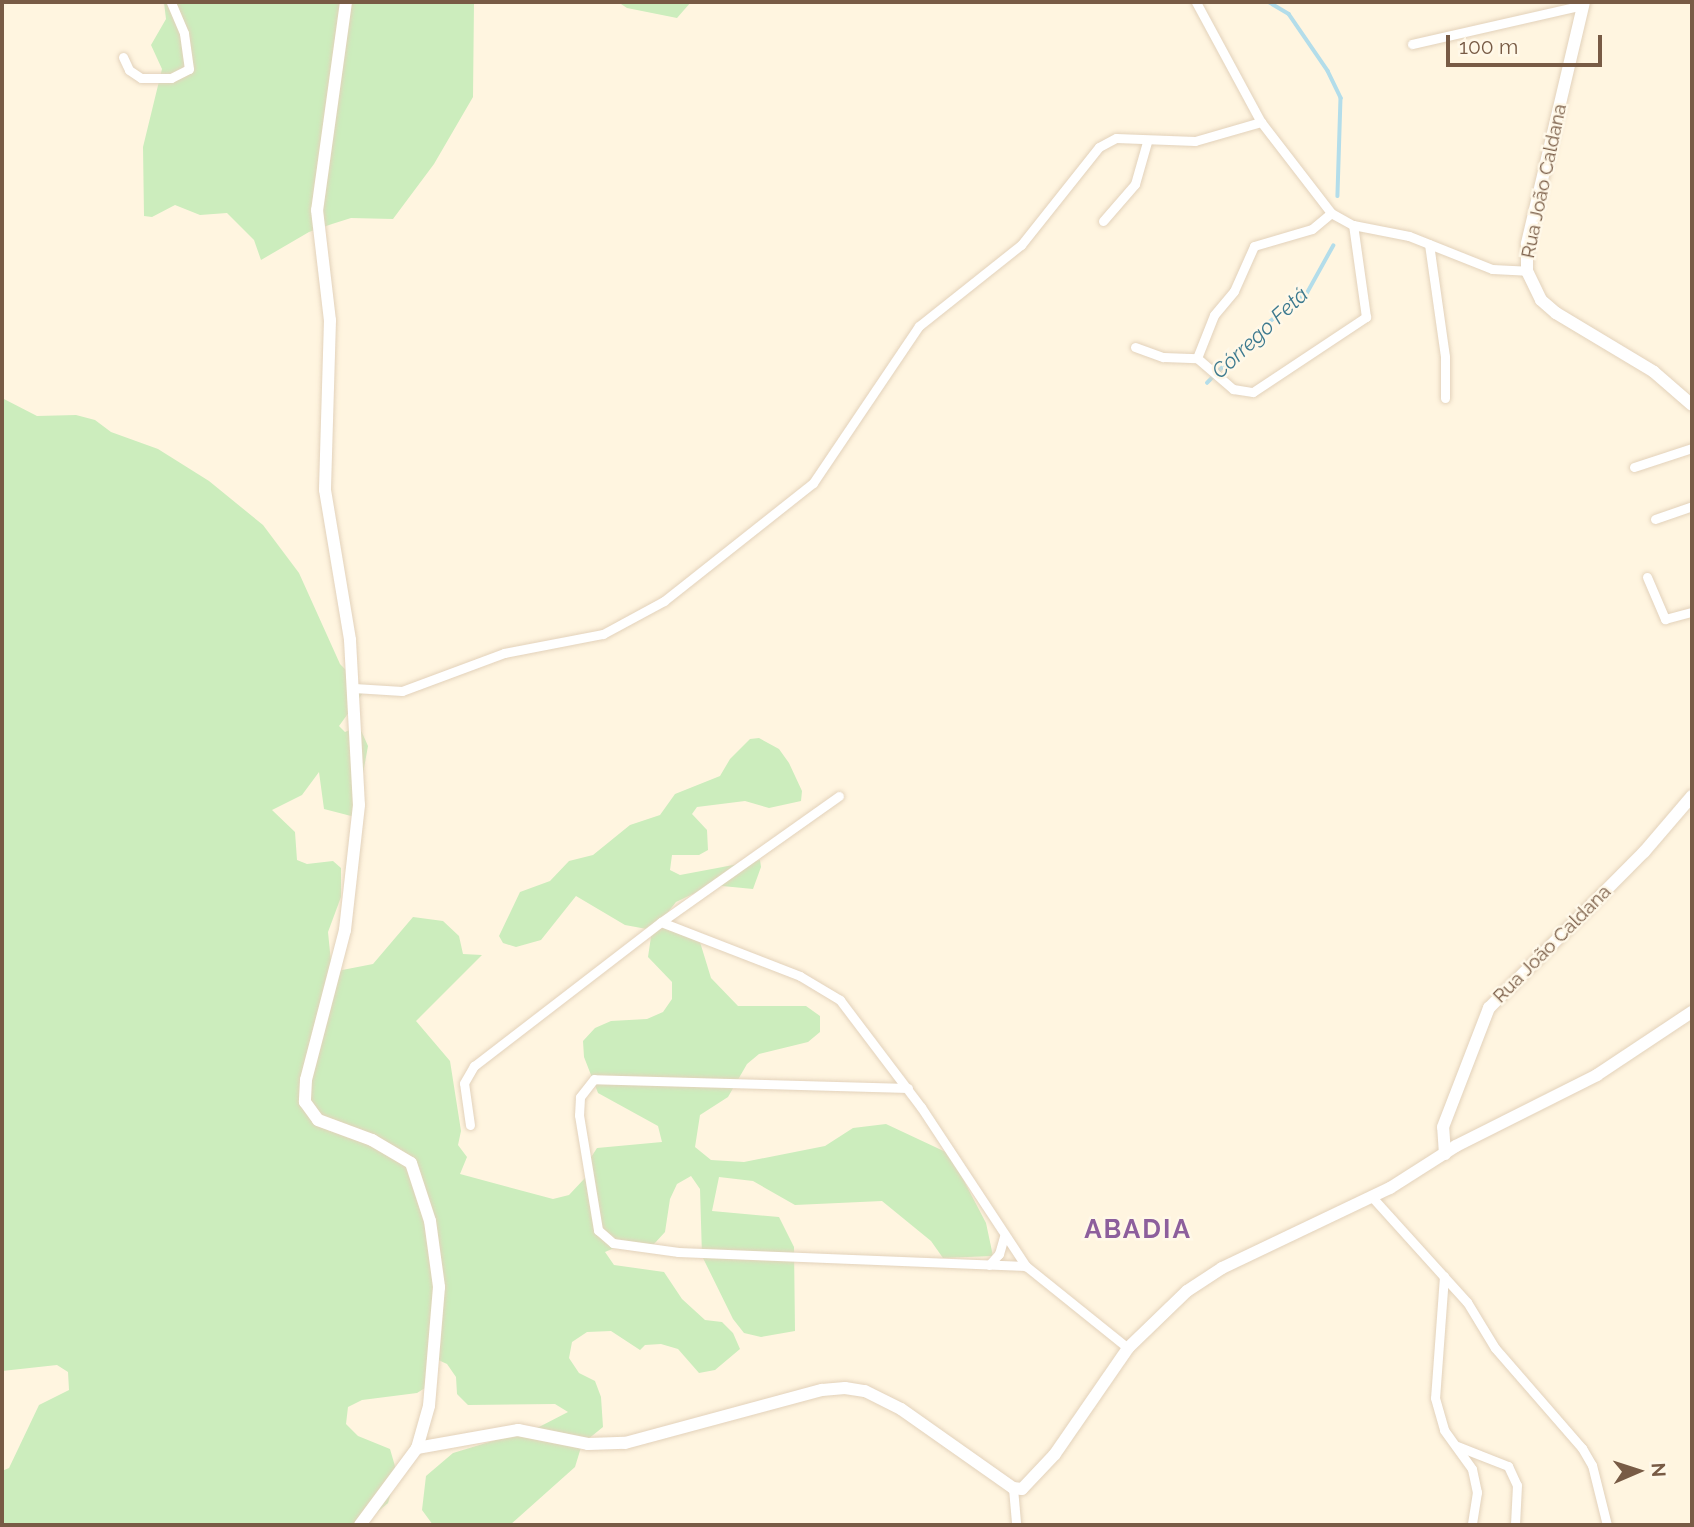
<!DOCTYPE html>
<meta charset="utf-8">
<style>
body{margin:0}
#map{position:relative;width:1694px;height:1527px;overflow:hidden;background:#fff5e0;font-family:Raleway,sans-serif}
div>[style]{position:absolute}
.green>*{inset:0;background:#ccedbd}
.stream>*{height:3.5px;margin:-1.75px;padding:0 1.75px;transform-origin:1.75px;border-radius:1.75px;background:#b3ddea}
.roads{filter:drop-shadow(0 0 2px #e3d2bb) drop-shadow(0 0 2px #e3d2bb)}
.street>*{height:9px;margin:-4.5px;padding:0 4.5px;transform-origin:4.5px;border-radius:4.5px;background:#fff}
.secondary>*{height:12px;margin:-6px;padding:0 6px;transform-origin:6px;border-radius:6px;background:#fff}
span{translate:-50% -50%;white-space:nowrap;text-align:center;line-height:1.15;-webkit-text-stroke:5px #fff8e8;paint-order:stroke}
.street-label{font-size:19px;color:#785b45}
.water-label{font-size:21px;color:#3c798e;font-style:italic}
.district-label{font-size:26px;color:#8d5f9c;font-weight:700;letter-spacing:2px}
.frame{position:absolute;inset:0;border:4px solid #785b45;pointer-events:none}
.north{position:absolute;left:1603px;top:1436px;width:70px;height:70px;-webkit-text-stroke:5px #fff8e8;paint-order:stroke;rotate:87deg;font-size:19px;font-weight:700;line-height:28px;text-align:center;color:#785b45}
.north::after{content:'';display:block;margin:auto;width:24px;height:32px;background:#785b45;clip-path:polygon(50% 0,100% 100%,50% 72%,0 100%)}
.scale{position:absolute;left:1446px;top:35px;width:156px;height:32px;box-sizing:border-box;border:4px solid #785b45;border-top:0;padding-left:9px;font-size:21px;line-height:24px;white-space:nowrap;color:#785b45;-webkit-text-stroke:5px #fff8e8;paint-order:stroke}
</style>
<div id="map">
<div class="green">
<div style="clip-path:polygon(164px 2px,474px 2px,473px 97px,434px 164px,393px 219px,351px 218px,332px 224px,309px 232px,261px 260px,254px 240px,227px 213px,200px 215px,175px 205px,152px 217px,144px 216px,143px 147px,162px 69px,151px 45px,166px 19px)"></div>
<div style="clip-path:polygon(618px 2px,691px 2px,677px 18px,627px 8px)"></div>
<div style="clip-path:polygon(2px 398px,37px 416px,76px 415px,95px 420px,111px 432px,158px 449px,209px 481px,263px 525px,299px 573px,340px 664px,365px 690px,339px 726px,345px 732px,359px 726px,368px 746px,355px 817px,324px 809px,319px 772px,302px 795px,272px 810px,295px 832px,297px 860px,307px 864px,333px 861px,341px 868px,341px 897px,328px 932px,332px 972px,373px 964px,413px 917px,443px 921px,459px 936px,463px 954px,482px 955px,416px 1021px,450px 1061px,461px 1131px,458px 1145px,467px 1157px,460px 1174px,553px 1199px,569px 1195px,585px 1178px,588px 1162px,597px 1148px,662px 1142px,658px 1126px,598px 1093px,584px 1057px,583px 1041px,595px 1028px,611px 1021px,647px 1019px,663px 1012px,672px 999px,672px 982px,648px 957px,652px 930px,625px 925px,576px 896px,541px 940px,516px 947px,503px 943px,499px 936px,520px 892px,550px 881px,569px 861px,593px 855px,630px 825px,660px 815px,675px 794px,720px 776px,730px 759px,750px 739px,759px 738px,779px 749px,789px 763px,802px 791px,801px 801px,769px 808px,745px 801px,697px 807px,692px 814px,707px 830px,708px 850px,699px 855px,672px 855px,670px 870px,680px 875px,760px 860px,761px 867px,753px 889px,712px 885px,676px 902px,661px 921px,676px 924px,700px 942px,711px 978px,738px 1006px,806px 1006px,820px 1016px,820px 1032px,808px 1042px,759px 1054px,747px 1064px,728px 1097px,700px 1115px,695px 1147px,711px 1160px,744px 1162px,825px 1146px,853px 1128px,886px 1124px,950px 1154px,986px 1223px,993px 1256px,943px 1258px,931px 1241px,882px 1201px,795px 1205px,753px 1181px,719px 1177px,712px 1211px,779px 1217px,794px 1247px,795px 1331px,761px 1337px,744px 1333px,733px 1319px,702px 1256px,700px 1189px,691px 1176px,677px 1184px,670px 1199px,665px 1232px,654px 1244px,621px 1245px,605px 1252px,614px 1265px,664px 1272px,682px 1299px,705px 1320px,722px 1322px,733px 1333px,740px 1349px,715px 1370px,699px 1373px,678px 1349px,661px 1344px,645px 1345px,640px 1350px,611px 1331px,587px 1332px,572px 1342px,569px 1358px,579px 1373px,595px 1381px,601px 1397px,603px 1427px,582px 1444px,575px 1467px,510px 1525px,433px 1525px,422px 1510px,426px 1476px,453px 1453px,539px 1427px,568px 1412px,555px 1404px,468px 1405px,457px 1394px,456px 1377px,447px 1364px,434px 1358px,433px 1383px,417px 1393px,362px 1400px,348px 1407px,346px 1424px,358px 1436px,390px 1449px,397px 1473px,388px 1503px,362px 1525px,2px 1525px,2px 1471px,9px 1468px,39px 1405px,69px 1390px,68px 1372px,57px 1365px,2px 1371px)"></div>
</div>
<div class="stream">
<div style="left:1269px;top:2px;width:23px;rotate:31deg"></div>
<div style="left:1289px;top:14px;width:69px;rotate:55.6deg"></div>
<div style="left:1328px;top:71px;width:30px;rotate:64deg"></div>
<div style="left:1341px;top:98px;width:98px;rotate:91.8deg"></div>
<div style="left:1207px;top:383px;width:76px;rotate:-45.5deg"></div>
<div style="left:1260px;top:329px;width:59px;rotate:-37.5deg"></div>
<div style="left:1307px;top:293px;width:54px;rotate:-61deg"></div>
</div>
<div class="roads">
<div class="street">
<div style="left:1196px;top:2px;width:136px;rotate:61.6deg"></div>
<div style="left:1261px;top:122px;width:115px;rotate:52.4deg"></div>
<div style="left:1331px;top:213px;width:25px;rotate:29deg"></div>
<div style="left:1353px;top:225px;width:57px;rotate:11.1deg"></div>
<div style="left:1409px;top:236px;width:89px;rotate:21.7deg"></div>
<div style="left:1492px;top:269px;width:35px;rotate:3deg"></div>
<div style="left:1412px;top:44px;width:175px;rotate:-12.8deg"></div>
<div style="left:123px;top:57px;width:14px;rotate:65deg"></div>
<div style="left:129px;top:70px;width:14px;rotate:34deg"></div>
<div style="left:141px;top:78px;width:30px"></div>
<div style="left:171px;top:78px;width:20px;rotate:-27deg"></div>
<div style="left:189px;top:69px;width:36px;rotate:-98deg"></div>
<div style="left:184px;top:33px;width:34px;rotate:-113deg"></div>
<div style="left:1103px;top:221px;width:49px;rotate:-49.1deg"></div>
<div style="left:1135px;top:184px;width:44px;rotate:-74.1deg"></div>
<div style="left:1429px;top:244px;width:114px;rotate:81.9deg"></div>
<div style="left:1445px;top:357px;width:41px;rotate:90deg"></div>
<div style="left:1135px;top:347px;width:30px;rotate:20deg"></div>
<div style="left:1163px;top:357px;width:34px;rotate:2deg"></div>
<div style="left:1197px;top:358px;width:48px;rotate:40.7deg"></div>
<div style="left:1233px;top:389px;width:20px;rotate:9deg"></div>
<div style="left:1253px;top:392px;width:136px;rotate:-33.6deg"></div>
<div style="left:1366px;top:317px;width:93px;rotate:-98deg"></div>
<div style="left:1197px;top:358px;width:46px;rotate:-68.4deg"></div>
<div style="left:1214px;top:315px;width:31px;rotate:-50deg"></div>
<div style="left:1234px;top:291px;width:49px;rotate:-66deg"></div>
<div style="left:1254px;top:246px;width:60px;rotate:-16.3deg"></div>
<div style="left:1312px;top:229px;width:25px;rotate:-40deg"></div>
<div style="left:1634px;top:467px;width:61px;rotate:-18.1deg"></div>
<div style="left:1655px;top:519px;width:39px;rotate:-19deg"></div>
<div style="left:1647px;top:577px;width:46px;rotate:66.8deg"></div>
<div style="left:1665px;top:619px;width:28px;rotate:-15deg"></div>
<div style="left:354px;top:688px;width:48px;rotate:3.6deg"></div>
<div style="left:402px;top:691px;width:109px;rotate:-20.4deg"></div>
<div style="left:504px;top:653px;width:101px;rotate:-10.9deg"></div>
<div style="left:603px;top:634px;width:69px;rotate:-28.4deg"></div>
<div style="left:664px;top:601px;width:190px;rotate:-38.4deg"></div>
<div style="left:813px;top:483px;width:189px;rotate:-56deg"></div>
<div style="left:919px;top:326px;width:130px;rotate:-38.5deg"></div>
<div style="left:1021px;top:245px;width:125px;rotate:-51.5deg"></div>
<div style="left:1099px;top:147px;width:19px;rotate:-28deg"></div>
<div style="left:1116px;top:138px;width:79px;rotate:2.2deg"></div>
<div style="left:1195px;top:141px;width:69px;rotate:-16.1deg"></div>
<div style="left:661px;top:922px;width:149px;rotate:21.2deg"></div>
<div style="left:800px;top:976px;width:47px;rotate:31deg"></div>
<div style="left:840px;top:1000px;width:134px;rotate:52.9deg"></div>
<div style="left:921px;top:1107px;width:191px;rotate:56.6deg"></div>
<div style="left:1026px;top:1266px;width:131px;rotate:38.8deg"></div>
<div style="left:908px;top:1088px;width:314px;rotate:-178.4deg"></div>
<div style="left:594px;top:1079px;width:23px;rotate:128deg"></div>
<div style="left:580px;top:1097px;width:18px;rotate:93deg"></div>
<div style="left:579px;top:1115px;width:117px;rotate:80.6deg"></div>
<div style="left:598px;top:1230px;width:20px;rotate:41deg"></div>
<div style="left:613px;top:1243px;width:66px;rotate:7.9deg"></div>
<div style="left:678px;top:1252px;width:348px;rotate:2.3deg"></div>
<div style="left:470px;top:1125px;width:42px;rotate:-98.1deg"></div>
<div style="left:464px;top:1083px;width:20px;rotate:-60deg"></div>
<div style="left:474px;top:1066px;width:236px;rotate:-37.6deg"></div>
<div style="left:661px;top:922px;width:218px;rotate:-35.3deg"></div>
<div style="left:1372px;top:1197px;width:142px;rotate:47.9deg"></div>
<div style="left:1467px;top:1302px;width:54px;rotate:58.7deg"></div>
<div style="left:1495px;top:1348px;width:133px;rotate:49deg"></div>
<div style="left:1582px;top:1448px;width:20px;rotate:60deg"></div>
<div style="left:1592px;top:1465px;width:62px;rotate:76deg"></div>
<div style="left:989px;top:1265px;width:15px;rotate:-48deg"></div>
<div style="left:999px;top:1254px;width:19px;rotate:-74deg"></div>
<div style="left:1444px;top:1276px;width:122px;rotate:94.2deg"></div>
<div style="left:1435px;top:1398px;width:33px;rotate:74deg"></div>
<div style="left:1444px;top:1430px;width:48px;rotate:54.3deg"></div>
<div style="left:1472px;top:1469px;width:24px;rotate:78deg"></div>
<div style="left:1477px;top:1492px;width:33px;rotate:99deg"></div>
<div style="left:1457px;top:1446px;width:55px;rotate:21.4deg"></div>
<div style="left:1508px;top:1466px;width:21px;rotate:65deg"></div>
<div style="left:1517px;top:1485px;width:40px;rotate:92.9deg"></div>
<div style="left:1013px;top:1488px;width:37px;rotate:85deg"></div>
</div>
<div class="secondary">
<div style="left:346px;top:2px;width:210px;rotate:97.9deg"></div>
<div style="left:317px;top:210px;width:111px;rotate:83.3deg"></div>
<div style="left:330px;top:320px;width:170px;rotate:91.7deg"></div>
<div style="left:325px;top:490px;width:152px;rotate:80.5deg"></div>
<div style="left:350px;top:640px;width:165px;rotate:86.9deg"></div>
<div style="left:359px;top:805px;width:126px;rotate:96.4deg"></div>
<div style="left:345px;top:930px;width:155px;rotate:104.6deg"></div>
<div style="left:306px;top:1080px;width:22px;rotate:93deg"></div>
<div style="left:305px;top:1102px;width:22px;rotate:54deg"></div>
<div style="left:318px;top:1120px;width:58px;rotate:20.3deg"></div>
<div style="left:372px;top:1140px;width:45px;rotate:30.5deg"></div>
<div style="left:411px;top:1163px;width:61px;rotate:71.9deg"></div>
<div style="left:430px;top:1221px;width:67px;rotate:82.2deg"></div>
<div style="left:439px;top:1287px;width:119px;rotate:94.8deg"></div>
<div style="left:429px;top:1406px;width:44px;rotate:105.9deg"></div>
<div style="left:417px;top:1448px;width:96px;rotate:126.5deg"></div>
<div style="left:1584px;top:2px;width:249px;rotate:103.3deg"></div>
<div style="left:1527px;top:244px;width:27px;rotate:90deg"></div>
<div style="left:1527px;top:271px;width:32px;rotate:64deg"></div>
<div style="left:1541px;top:300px;width:20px;rotate:41deg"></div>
<div style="left:1556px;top:313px;width:114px;rotate:31deg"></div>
<div style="left:1654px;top:372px;width:50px;rotate:41deg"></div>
<div style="left:1445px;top:1154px;width:27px;rotate:-94deg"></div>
<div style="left:1443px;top:1127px;width:128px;rotate:-68.9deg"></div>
<div style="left:1489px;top:1008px;width:220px;rotate:-45.2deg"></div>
<div style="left:1644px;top:852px;width:74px;rotate:-49.4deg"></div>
<div style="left:417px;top:1448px;width:103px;rotate:-10.1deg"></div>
<div style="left:518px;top:1430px;width:71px;rotate:11.3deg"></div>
<div style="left:588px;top:1444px;width:37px;rotate:-2deg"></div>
<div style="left:625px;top:1443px;width:204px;rotate:-15.1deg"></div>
<div style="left:822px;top:1390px;width:23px;rotate:-5deg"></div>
<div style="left:845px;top:1388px;width:20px;rotate:9deg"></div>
<div style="left:865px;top:1391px;width:40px;rotate:26.6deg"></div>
<div style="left:901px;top:1409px;width:137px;rotate:35.2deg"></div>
<div style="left:1013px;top:1488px;width:9px;rotate:6deg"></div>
<div style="left:1022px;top:1489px;width:48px;rotate:-46.7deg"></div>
<div style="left:1055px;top:1454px;width:129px;rotate:-55.4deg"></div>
<div style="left:1128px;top:1348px;width:82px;rotate:-44deg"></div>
<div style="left:1187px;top:1291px;width:42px;rotate:-33.3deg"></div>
<div style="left:1222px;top:1268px;width:186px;rotate:-25.5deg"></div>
<div style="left:1390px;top:1188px;width:78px;rotate:-32.5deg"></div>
<div style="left:1456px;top:1146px;width:158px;rotate:-26.7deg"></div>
<div style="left:1597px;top:1075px;width:114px;rotate:-33.6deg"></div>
</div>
</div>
<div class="street-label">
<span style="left:1544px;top:181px;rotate:-78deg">Rua João Caldana</span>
<span style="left:1552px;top:944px;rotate:-45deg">Rua João Caldana</span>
</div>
<div class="water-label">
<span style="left:1260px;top:333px;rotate:-43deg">Córrego Fetá</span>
</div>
<div class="district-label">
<span style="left:1138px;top:1230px">ABADIA</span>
</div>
<div class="frame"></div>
<div class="north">N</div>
<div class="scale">100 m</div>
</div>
